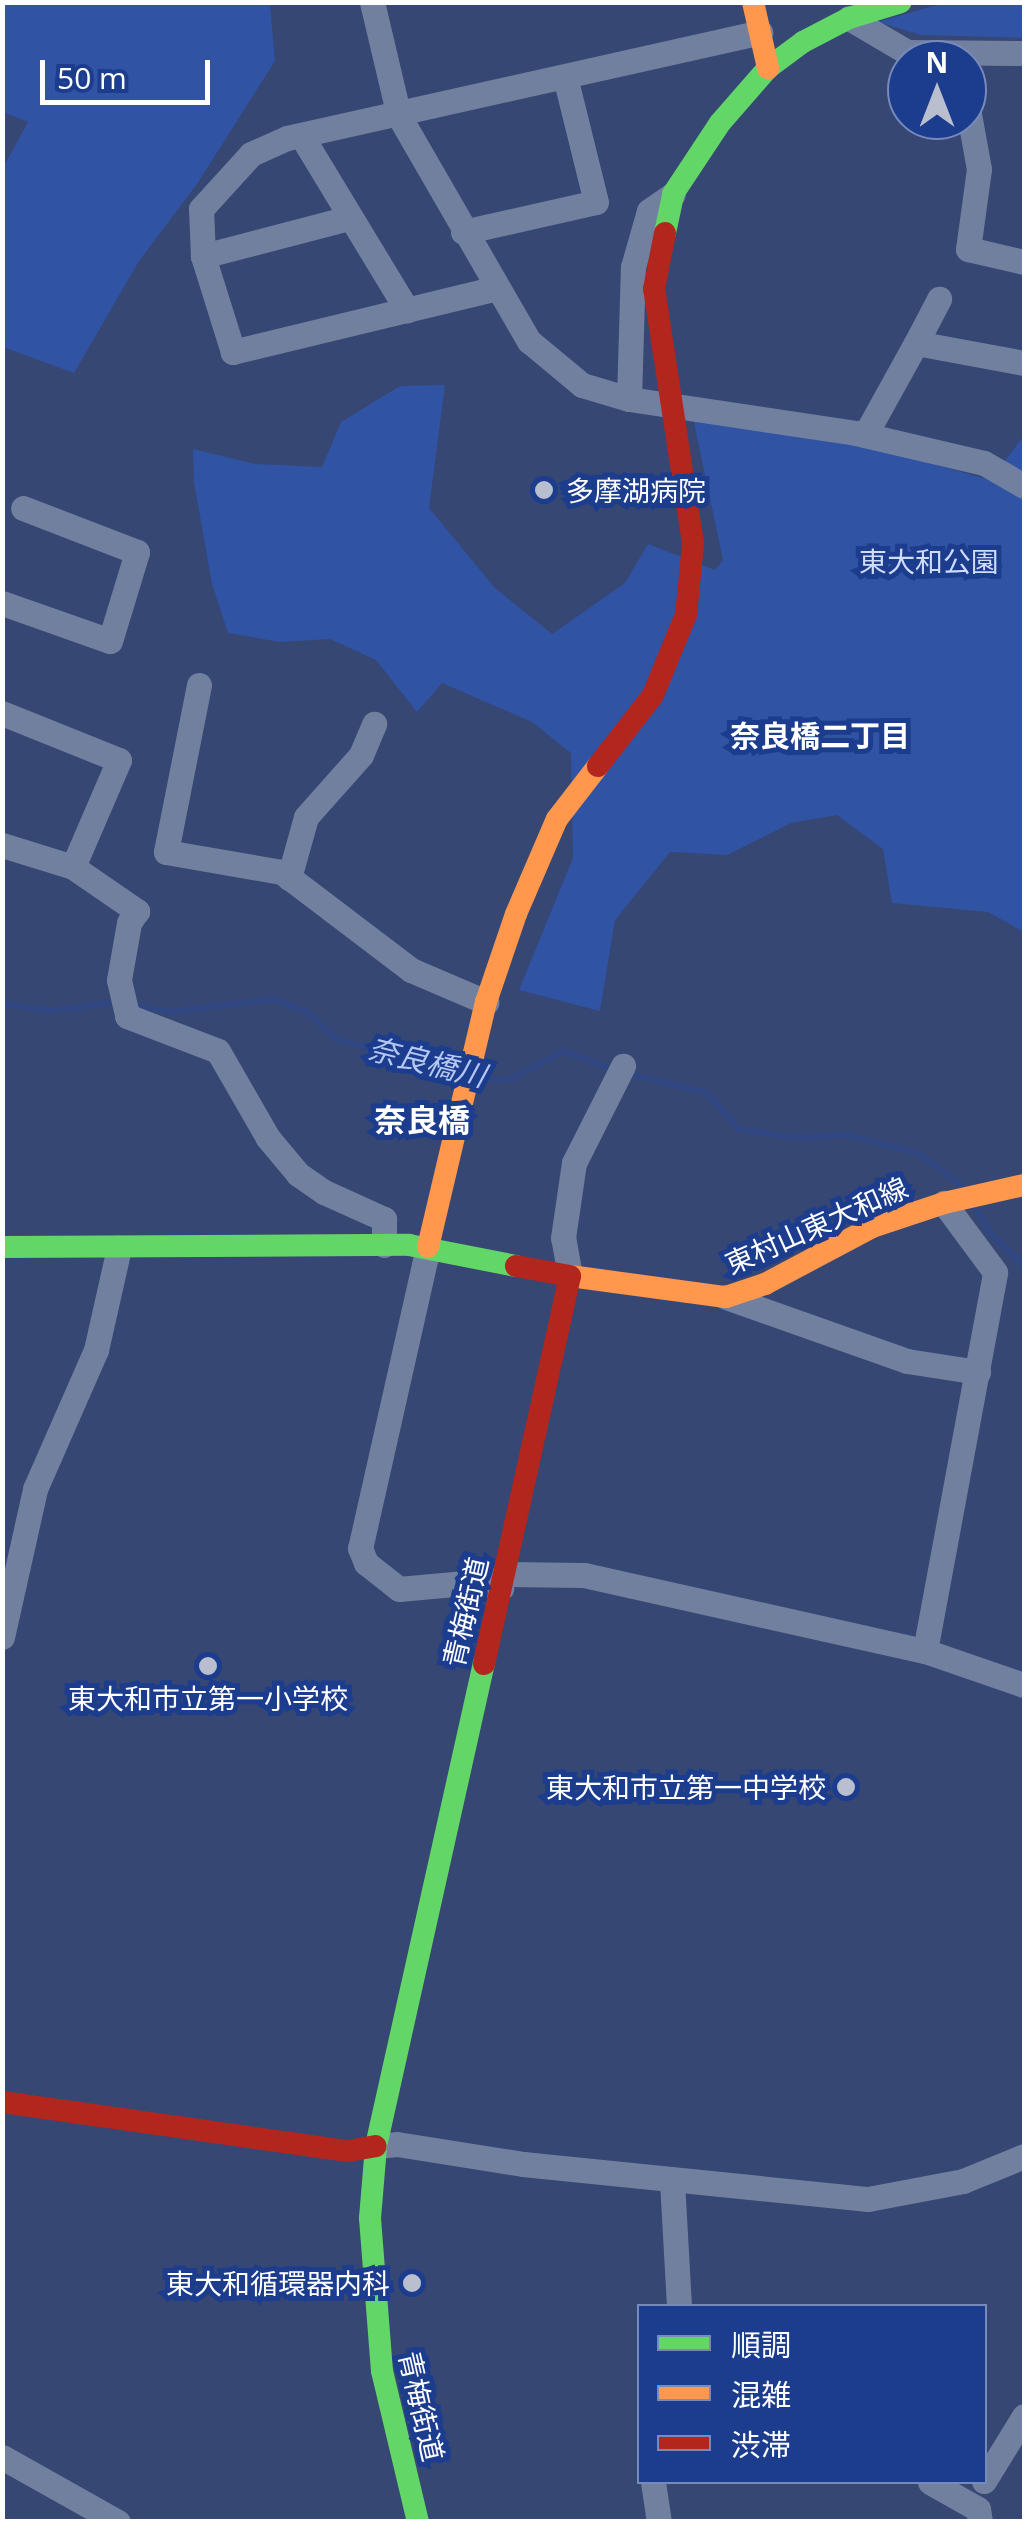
<!DOCTYPE html>
<meta charset="utf-8">
<style>
body{margin:0}
#map{position:relative;width:1027px;height:2524px;overflow:hidden;background:#364774;font-family:"Open Sans","Noto Sans JP",sans-serif}
div>[style]{position:absolute}
.green>*{inset:0;background:#3053a4}
.stream>*{height:6px;margin:-3px;padding:0 3px;transform-origin:3px;border-radius:3px;background:#304783}
.street>*{height:25px;margin:-12.5px;padding:0 12.5px;transform-origin:12.5px;border-radius:12.5px;background:#7280a0}
.fast>*{height:22px;margin:-11px;padding:0 11px;transform-origin:11px;border-radius:11px;background:#63d668}
.slow>*{height:22px;margin:-11px;padding:0 11px;transform-origin:11px;border-radius:11px;background:#ff974d}
.jam>*{height:22px;margin:-11px;padding:0 11px;transform-origin:11px;border-radius:11px;background:#b3261e}
.dots>*{width:28px;height:28px;translate:-50% -50%;box-sizing:border-box;border:5px solid #1c3c8e;border-radius:50%}
span{translate:-50% -50%;white-space:nowrap;text-align:center;line-height:1.15;-webkit-text-stroke:10px #1c3c8e;paint-order:stroke}
.poi-label{font-size:28px;color:#fff}
.left{translate:0 -50%;text-align:left}
.right{translate:-100% -50%;text-align:right}
.park-label{font-size:28px;color:#cfdcfa}
.street-label{font-size:28px;color:#fff}
.neighbourhood-label{font-size:30px;color:#fff;font-weight:700}
.water-label{font-size:30px;color:#b5c8f5;font-style:italic}
.quarter-label{font-size:32px;color:#fff;font-weight:700}
.frame{position:absolute;inset:0;border:5px solid #fff;pointer-events:none}
.legend{position:absolute;left:637px;top:2304px;width:350px;height:180px;box-sizing:border-box;background:#1c3c8e;border:2px solid #778abb;margin:0;padding:12px 18px;list-style:none;font-size:30px;color:#fff}
.legend li{display:flex;align-items:center;gap:20px;height:50px}
.legend b{width:50px;border:2px solid #778abb}
.north{position:absolute;left:887px;top:40px;width:100px;height:100px;box-sizing:border-box;background:#1c3c8e;border:2px solid #778abb;border-radius:50%;rotate:0deg;font-size:28px;font-weight:700;line-height:40px;text-align:center;color:#fff}
.north::after{content:'';display:block;margin:auto;width:35px;height:45px;background:#b9bfce;clip-path:polygon(50% 0,100% 100%,50% 72%,0 100%)}
.scale{position:absolute;left:40px;top:60px;width:170px;height:45px;box-sizing:border-box;border:5px solid #fff;border-top:0;padding-left:12px;font-size:30px;line-height:35px;white-space:nowrap;color:#fff;-webkit-text-stroke:8px #1c3c8e;paint-order:stroke}
</style>
<div id="map">
<div class="green">
<div style="clip-path:polygon(3px 2px,270px 3px,275px 61px,197px 184px,139px 261px,74px 373px,3px 347px,3px 168px,28px 122px,3px 112px)"></div>
<div style="clip-path:polygon(944px 3px,1024px 3px,1024px 38px,921px 35px,878px 22px)"></div>
<div style="clip-path:polygon(445px 385px,429px 508px,495px 588px,552px 634px,625px 583px,648px 544px,715px 570px,723px 560px,693px 418px,859px 443px,990px 480px,1024px 436px,1024px 932px,988px 912px,892px 903px,883px 849px,837px 815px,791px 823px,727px 855px,670px 852px,615px 920px,600px 1011px,519px 990px,573px 858px,571px 753px,532px 722px,442px 683px,417px 712px,376px 660px,330px 639px,280px 642px,228px 633px,212px 584px,194px 482px,193px 449px,255px 464px,322px 467px,341px 422px,400px 386px)"></div>
</div>
<div class="stream">
<div style="left:2px;top:1003px;width:50px;rotate:9.3deg"></div>
<div style="left:51px;top:1011px;width:65px;rotate:-8deg"></div>
<div style="left:132px;top:1005px;width:39px;rotate:10deg"></div>
<div style="left:170px;top:1012px;width:105px;rotate:-7.1deg"></div>
<div style="left:274px;top:999px;width:35px;rotate:22deg"></div>
<div style="left:307px;top:1012px;width:40px;rotate:43deg"></div>
<div style="left:336px;top:1039px;width:128px;rotate:16.3deg"></div>
<div style="left:624px;top:1073px;width:85px;rotate:13.5deg"></div>
<div style="left:707px;top:1093px;width:48px;rotate:48.4deg"></div>
<div style="left:739px;top:1129px;width:61px;rotate:8.5deg"></div>
<div style="left:799px;top:1138px;width:48px;rotate:-3.6deg"></div>
<div style="left:847px;top:1135px;width:73px;rotate:14.2deg"></div>
<div style="left:918px;top:1153px;width:56px;rotate:36.3deg"></div>
<div style="left:481px;top:1080px;width:30px;rotate:-2deg"></div>
<div style="left:511px;top:1079px;width:60px;rotate:-27.8deg"></div>
<div style="left:564px;top:1051px;width:51px;rotate:20.6deg"></div>
<div style="left:975px;top:1206px;width:29px;rotate:61deg"></div>
<div style="left:989px;top:1231px;width:49px;rotate:45deg"></div>
</div>
<div class="street">
<div style="left:372px;top:2px;width:117px;rotate:76.7deg"></div>
<div style="left:399px;top:116px;width:260px;rotate:60deg"></div>
<div style="left:529px;top:341px;width:69px;rotate:39.7deg"></div>
<div style="left:582px;top:385px;width:49px;rotate:16.6deg"></div>
<div style="left:629px;top:399px;width:132px;rotate:-88.3deg"></div>
<div style="left:633px;top:267px;width:58px;rotate:-74.1deg"></div>
<div style="left:649px;top:211px;width:29px;rotate:-35deg"></div>
<div style="left:849px;top:18px;width:67px;rotate:30.4deg"></div>
<div style="left:907px;top:52px;width:117px;rotate:0.5deg"></div>
<div style="left:967px;top:103px;width:67px;rotate:79.7deg"></div>
<div style="left:979px;top:169px;width:81px;rotate:97.8deg"></div>
<div style="left:968px;top:249px;width:57px;rotate:13.1deg"></div>
<div style="left:301px;top:135px;width:205px;rotate:58.8deg"></div>
<div style="left:463px;top:232px;width:136px;rotate:-12.7deg"></div>
<div style="left:596px;top:202px;width:129px;rotate:-103.9deg"></div>
<div style="left:203px;top:256px;width:151px;rotate:-14.6deg"></div>
<div style="left:497px;top:288px;width:272px;rotate:166.4deg"></div>
<div style="left:233px;top:352px;width:101px;rotate:-107.4deg"></div>
<div style="left:203px;top:256px;width:47px;rotate:-92.4deg"></div>
<div style="left:201px;top:209px;width:74px;rotate:-47.7deg"></div>
<div style="left:251px;top:154px;width:39px;rotate:-24deg"></div>
<div style="left:287px;top:138px;width:485px;rotate:-12.6deg"></div>
<div style="left:916px;top:343px;width:50px;rotate:-62.4deg"></div>
<div style="left:629px;top:399px;width:230px;rotate:8.5deg"></div>
<div style="left:856px;top:433px;width:131px;rotate:13.2deg"></div>
<div style="left:984px;top:463px;width:46px;rotate:29.9deg"></div>
<div style="left:865px;top:435px;width:105px;rotate:-61deg"></div>
<div style="left:916px;top:343px;width:110px;rotate:10.5deg"></div>
<div style="left:2px;top:603px;width:114px;rotate:19.4deg"></div>
<div style="left:110px;top:641px;width:93px;rotate:-73.1deg"></div>
<div style="left:137px;top:552px;width:122px;rotate:-158.9deg"></div>
<div style="left:199px;top:685px;width:170px;rotate:101.2deg"></div>
<div style="left:166px;top:852px;width:118px;rotate:9.8deg"></div>
<div style="left:282px;top:872px;width:162px;rotate:37.2deg"></div>
<div style="left:411px;top:970px;width:82px;rotate:23.1deg"></div>
<div style="left:2px;top:713px;width:126px;rotate:21.9deg"></div>
<div style="left:119px;top:760px;width:116px;rotate:113.3deg"></div>
<div style="left:2px;top:845px;width:74px;rotate:17.2deg"></div>
<div style="left:73px;top:867px;width:78px;rotate:34.5deg"></div>
<div style="left:137px;top:911px;width:14px;rotate:124deg"></div>
<div style="left:129px;top:923px;width:58px;rotate:100deg"></div>
<div style="left:119px;top:980px;width:37px;rotate:77deg"></div>
<div style="left:127px;top:1016px;width:97px;rotate:21deg"></div>
<div style="left:218px;top:1051px;width:100px;rotate:60.1deg"></div>
<div style="left:268px;top:1138px;width:47px;rotate:50.2deg"></div>
<div style="left:298px;top:1174px;width:32px;rotate:35deg"></div>
<div style="left:324px;top:1192px;width:66px;rotate:24.2deg"></div>
<div style="left:384px;top:1219px;width:26px;rotate:90deg"></div>
<div style="left:289px;top:878px;width:63px;rotate:-74.4deg"></div>
<div style="left:306px;top:817px;width:83px;rotate:-48.4deg"></div>
<div style="left:361px;top:755px;width:34px;rotate:-67deg"></div>
<div style="left:428px;top:1247px;width:309px;rotate:102.7deg"></div>
<div style="left:360px;top:1548px;width:16px;rotate:68deg"></div>
<div style="left:366px;top:1563px;width:42px;rotate:38.2deg"></div>
<div style="left:399px;top:1589px;width:77px;rotate:-5.2deg"></div>
<div style="left:476px;top:1582px;width:26px;rotate:13deg"></div>
<div style="left:570px;top:1276px;width:39px;rotate:-100deg"></div>
<div style="left:563px;top:1238px;width:76px;rotate:-81.7deg"></div>
<div style="left:574px;top:1163px;width:109px;rotate:-63.2deg"></div>
<div style="left:726px;top:1297px;width:192px;rotate:19.5deg"></div>
<div style="left:907px;top:1361px;width:72px;rotate:8.8deg"></div>
<div style="left:504px;top:1574px;width:80px;rotate:0.7deg"></div>
<div style="left:584px;top:1575px;width:349px;rotate:12.6deg"></div>
<div style="left:925px;top:1651px;width:105px;rotate:19deg"></div>
<div style="left:2px;top:1637px;width:152px;rotate:-77.4deg"></div>
<div style="left:35px;top:1489px;width:152px;rotate:-66.3deg"></div>
<div style="left:96px;top:1350px;width:105px;rotate:-77.3deg"></div>
<div style="left:925px;top:1651px;width:385px;rotate:-79.5deg"></div>
<div style="left:995px;top:1272px;width:86px;rotate:-126.5deg"></div>
<div style="left:376px;top:2146px;width:21px;rotate:-5deg"></div>
<div style="left:397px;top:2144px;width:128px;rotate:9deg"></div>
<div style="left:523px;top:2164px;width:347px;rotate:5.8deg"></div>
<div style="left:868px;top:2199px;width:97px;rotate:-10.7deg"></div>
<div style="left:963px;top:2181px;width:66px;rotate:-22.3deg"></div>
<div style="left:672px;top:2181px;width:125px;rotate:86.8deg"></div>
<div style="left:2px;top:2457px;width:133px;rotate:29.3deg"></div>
<div style="left:984px;top:2481px;width:76px;rotate:-58.4deg"></div>
<div style="left:653px;top:2482px;width:40px;rotate:81.5deg"></div>
<div style="left:930px;top:2482px;width:55px;rotate:29.4deg"></div>
<div style="left:978px;top:2509px;width:13px;rotate:81deg"></div>
</div>
<div class="fast">
<div style="left:665px;top:233px;width:40px;rotate:-78deg"></div>
<div style="left:673px;top:194px;width:85px;rotate:-56.5deg"></div>
<div style="left:720px;top:123px;width:73px;rotate:-48.9deg"></div>
<div style="left:768px;top:68px;width:44px;rotate:-36.6deg"></div>
<div style="left:803px;top:42px;width:52px;rotate:-27.6deg"></div>
<div style="left:849px;top:18px;width:54px;rotate:-17.1deg"></div>
<div style="left:2px;top:1247px;width:407px;rotate:-0.3deg"></div>
<div style="left:409px;top:1245px;width:109px;rotate:11.1deg"></div>
<div style="left:418px;top:2522px;width:155px;rotate:-103.4deg"></div>
<div style="left:382px;top:2371px;width:153px;rotate:-94.5deg"></div>
<div style="left:370px;top:2218px;width:72px;rotate:-85.2deg"></div>
<div style="left:376px;top:2146px;width:494px;rotate:-77.4deg"></div>
</div>
<div class="slow">
<div style="left:753px;top:2px;width:68px;rotate:77.2deg"></div>
<div style="left:428px;top:1247px;width:252px;rotate:-76.7deg"></div>
<div style="left:486px;top:1002px;width:93px;rotate:-71.2deg"></div>
<div style="left:516px;top:914px;width:103px;rotate:-66.7deg"></div>
<div style="left:557px;top:819px;width:67px;rotate:-52.3deg"></div>
<div style="left:570px;top:1276px;width:157px;rotate:7.7deg"></div>
<div style="left:726px;top:1297px;width:41px;rotate:-18.4deg"></div>
<div style="left:765px;top:1284px;width:121px;rotate:-28deg"></div>
<div style="left:872px;top:1227px;width:76px;rotate:-18.4deg"></div>
<div style="left:944px;top:1203px;width:82px;rotate:-12.7deg"></div>
</div>
<div class="jam">
<div style="left:598px;top:766px;width:90px;rotate:-52.2deg"></div>
<div style="left:653px;top:695px;width:87px;rotate:-67.6deg"></div>
<div style="left:686px;top:615px;width:72px;rotate:-84.4deg"></div>
<div style="left:693px;top:543px;width:257px;rotate:-98.7deg"></div>
<div style="left:654px;top:289px;width:57px;rotate:-78.9deg"></div>
<div style="left:484px;top:1664px;width:397px;rotate:-77.5deg"></div>
<div style="left:570px;top:1276px;width:55px;rotate:-169.5deg"></div>
<div style="left:2px;top:2102px;width:349px;rotate:8.1deg"></div>
<div style="left:348px;top:2151px;width:28px;rotate:-10deg"></div>
</div>
<div class="dots">
<div style="left:544px;top:490px;background:#b9bfce"></div>
<div style="left:208px;top:1666px;background:#b9bfce"></div>
<div style="left:846px;top:1787px;background:#b9bfce"></div>
<div style="left:412px;top:2283px;background:#b9bfce"></div>
</div>
<div class="poi-label">
<span class="left" style="left:566px;top:490px">多摩湖病院</span>
<span style="left:208px;top:1698px">東大和市立第一小学校</span>
<span class="right" style="left:826px;top:1787px">東大和市立第一中学校</span>
<span class="right" style="left:390px;top:2283px">東大和循環器内科</span>
</div>
<div class="park-label">
<span style="left:929px;top:561px">東大和公園</span>
</div>
<div class="street-label">
<span style="left:816px;top:1225px;rotate:-24deg">東村山東大和線</span>
<span style="left:465px;top:1612px;rotate:-77deg">青梅街道</span>
<span style="left:422px;top:2406px;rotate:77deg">青梅街道</span>
</div>
<div class="neighbourhood-label">
<span style="left:820px;top:736px">奈良橋二丁目</span>
</div>
<div class="water-label">
<span style="left:427px;top:1062px;rotate:14deg">奈良橋川</span>
</div>
<div class="quarter-label">
<span style="left:422px;top:1120px">奈良橋</span>
</div>
<div class="frame"></div>
<ul class="legend">
<li><b style="height:12px;background:#63d668"></b>順調</li>
<li><b style="height:12px;background:#ff974d"></b>混雑</li>
<li><b style="height:12px;background:#b3261e"></b>渋滞</li>
</ul>
<div class="north">N</div>
<div class="scale">50 m</div>
</div>
